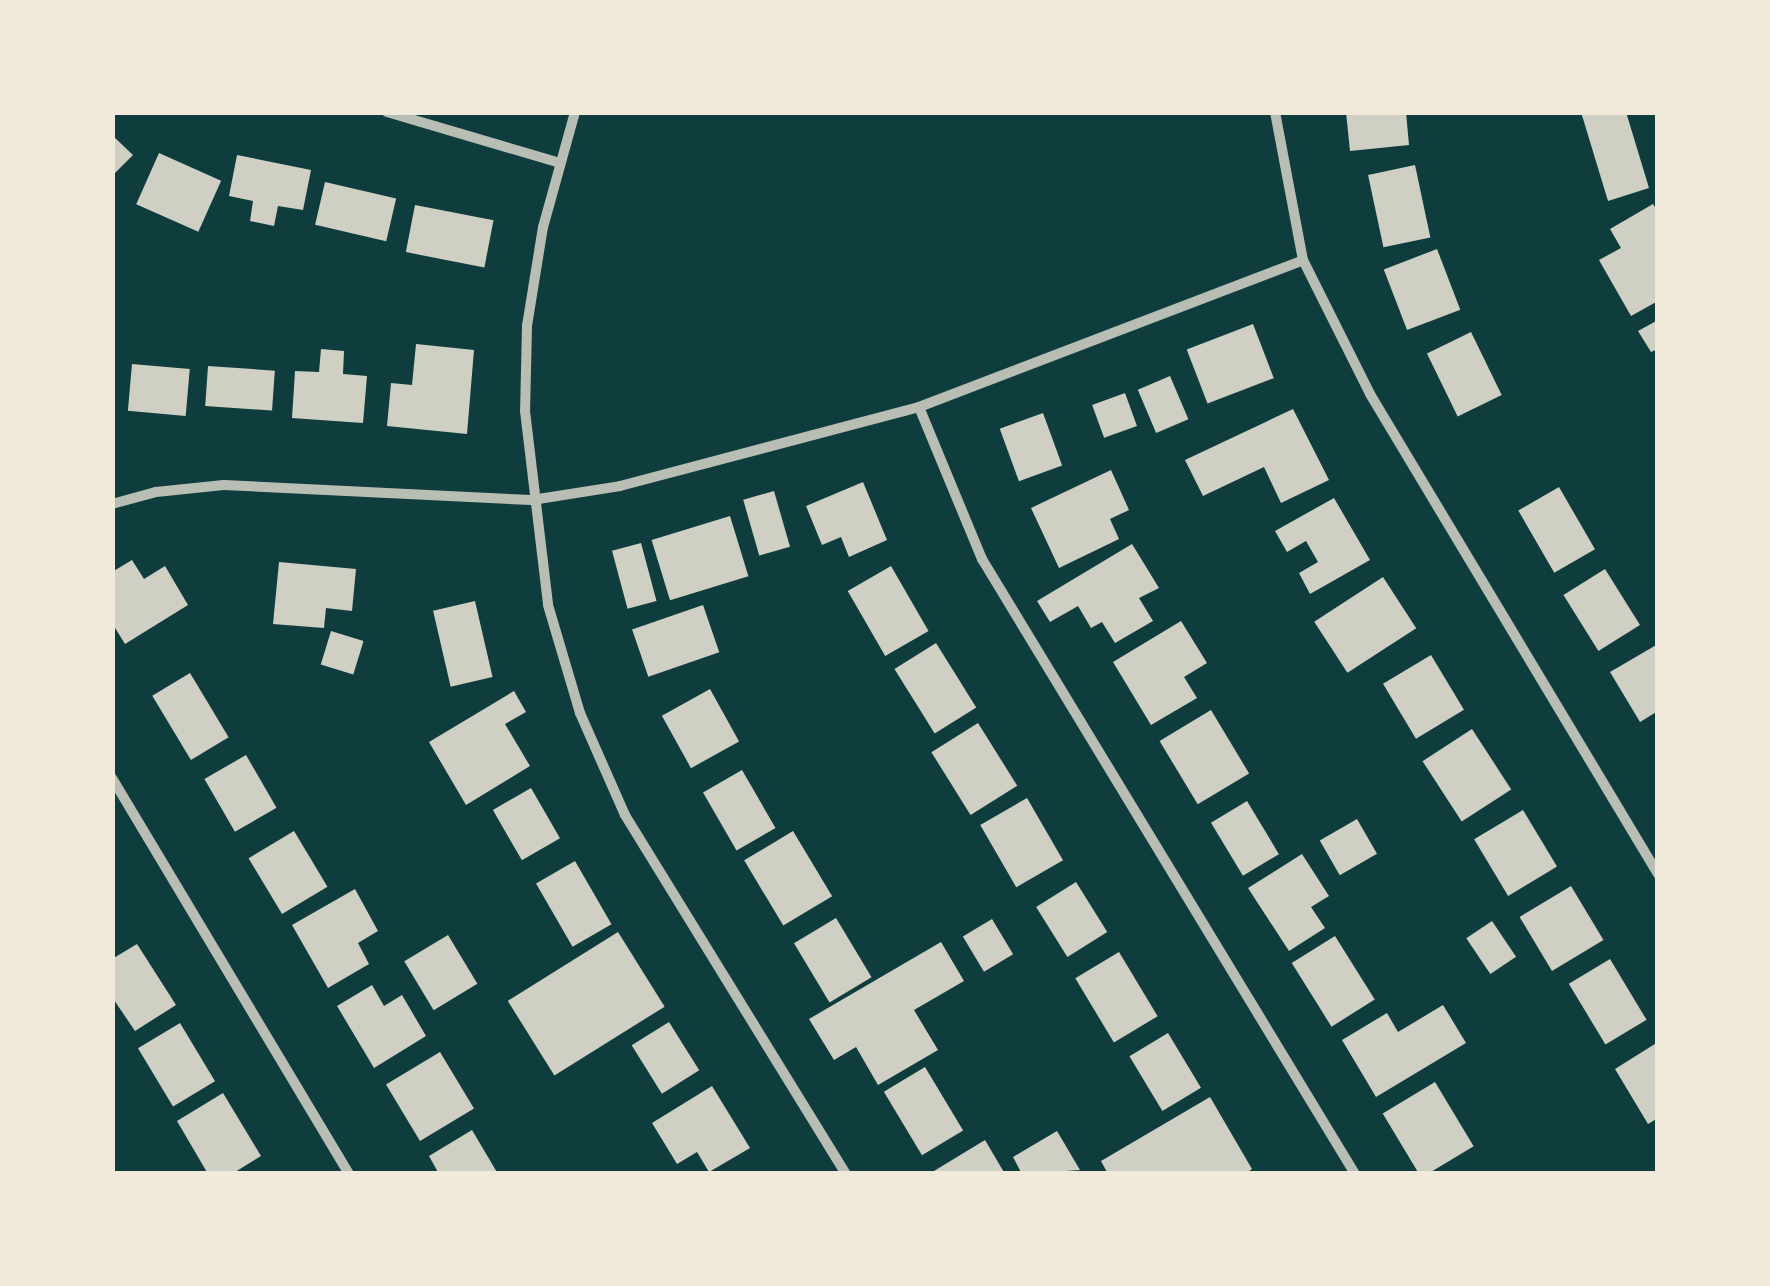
<!DOCTYPE html>
<style>
body{margin:0}
#map{position:relative;width:1770px;height:1286px;overflow:hidden;background:#0f3d3e;font-family:Arial,sans-serif}
div>[style]{position:absolute}
.building>*{inset:0;background:#cfcfc3;transform-origin:0 0}
.minor>*{height:10px;margin:-5px;padding:0 5px;transform-origin:5px;border-radius:5px;background:#b8beb3}
span{translate:-50% -50%;white-space:nowrap;text-align:center;line-height:1.15;-webkit-text-stroke:10px #f1e9da;paint-order:stroke}
.frame{position:absolute;inset:0;border:115px solid #f1e9da;pointer-events:none}
</style>
<div id="map">
<div class="building">
<div style="clip-path:polygon(1346px 112px,1406px 112px,1409px 145px,1350px 151px)"></div>
<div style="clip-path:polygon(1581px 112px,1626px 112px,1649px 188px,1608px 201px)"></div>
<div style="clip-path:polygon(112px 135px,133px 155px,112px 176px)"></div>
<div style="left:159px;top:153px;width:68px;height:56px;rotate:24deg"></div>
<div style="clip-path:polygon(237px 155px,311px 170px,303px 210px,278px 206px,274px 226px,250px 221px,253px 201px,229px 196px)"></div>
<div style="left:1415px;top:165px;width:74px;height:48px;rotate:78deg"></div>
<div style="left:325px;top:182px;width:73px;height:44px;rotate:13deg"></div>
<div style="clip-path:polygon(1653px 204px,1658px 212px,1658px 301px,1631px 316px,1599px 260px,1621px 248px,1610px 229px)"></div>
<div style="left:415px;top:205px;width:80px;height:48px;rotate:11deg"></div>
<div style="left:1437px;top:249px;width:65px;height:57px;rotate:69deg"></div>
<div style="clip-path:polygon(1658px 320px,1658px 349px,1651px 352px,1638px 331px)"></div>
<div style="left:1253px;top:324px;width:58px;height:71px;rotate:69deg"></div>
<div style="left:1471px;top:332px;width:70px;height:49px;rotate:64deg"></div>
<div style="clip-path:polygon(416px 344px,474px 350px,467px 434px,387px 426px,391px 383px,412px 385px)"></div>
<div style="clip-path:polygon(321px 349px,344px 351px,343px 374px,367px 376px,363px 423px,292px 418px,295px 371px,319px 372px)"></div>
<div style="left:132px;top:364px;width:58px;height:47px;rotate:5deg"></div>
<div style="left:208px;top:366px;width:67px;height:40px;rotate:4deg"></div>
<div style="left:1170px;top:376px;width:47px;height:35px;rotate:67deg"></div>
<div style="left:1125px;top:393px;width:35px;height:35px;rotate:70deg"></div>
<div style="clip-path:polygon(1293px 409px,1329px 480px,1281px 503px,1264px 467px,1203px 496px,1185px 460px)"></div>
<div style="left:1043px;top:413px;width:56px;height:46px;rotate:70deg"></div>
<div style="clip-path:polygon(1111px 470px,1129px 510px,1110px 519px,1119px 539px,1059px 568px,1031px 508px)"></div>
<div style="clip-path:polygon(863px 482px,887px 540px,849px 557px,841px 537px,822px 545px,806px 506px)"></div>
<div style="left:1559px;top:487px;width:72px;height:47px;rotate:60deg"></div>
<div style="left:774px;top:491px;width:58px;height:32px;rotate:74deg"></div>
<div style="clip-path:polygon(1334px 498px,1370px 560px,1310px 594px,1299px 573px,1318px 562px,1306px 541px,1287px 552px,1275px 531px)"></div>
<div style="left:730px;top:516px;width:63px;height:82px;rotate:73deg"></div>
<div style="left:641px;top:543px;width:60px;height:30px;rotate:75deg"></div>
<div style="clip-path:polygon(1132px 544px,1159px 588px,1139px 598px,1153px 621px,1115px 643px,1102px 622px,1091px 628px,1078px 606px,1050px 622px,1037px 601px)"></div>
<div style="clip-path:polygon(132px 560px,144px 579px,165px 566px,188px 605px,125px 644px,112px 623px,112px 572px)"></div>
<div style="clip-path:polygon(279px 562px,356px 569px,352px 611px,326px 608px,324px 628px,273px 624px)"></div>
<div style="left:891px;top:566px;width:75px;height:50px;rotate:60deg"></div>
<div style="left:1605px;top:569px;width:66px;height:49px;rotate:58deg"></div>
<div style="left:1383px;top:577px;width:61px;height:82px;rotate:57deg"></div>
<div style="left:475px;top:601px;width:78px;height:43px;rotate:77deg"></div>
<div style="left:703px;top:605px;width:50px;height:75px;rotate:71deg"></div>
<div style="clip-path:polygon(1181px 621px,1207px 663px,1184px 677px,1197px 698px,1151px 725px,1113px 662px)"></div>
<div style="left:331px;top:631px;width:34px;height:35px;rotate:17deg"></div>
<div style="left:936px;top:643px;width:76px;height:49px;rotate:58deg"></div>
<div style="clip-path:polygon(1658px 644px,1658px 711px,1640px 722px,1610px 672px)"></div>
<div style="left:1431px;top:655px;width:64px;height:56px;rotate:59deg"></div>
<div style="left:190px;top:673px;width:75px;height:44px;rotate:59deg"></div>
<div style="left:710px;top:689px;width:60px;height:55px;rotate:61deg"></div>
<div style="clip-path:polygon(514px 691px,526px 712px,505px 724px,530px 766px,466px 805px,429px 742px)"></div>
<div style="left:1211px;top:710px;width:74px;height:60px;rotate:59deg"></div>
<div style="left:978px;top:723px;width:74px;height:55px;rotate:58deg"></div>
<div style="left:1472px;top:729px;width:72px;height:59px;rotate:57deg"></div>
<div style="left:246px;top:755px;width:61px;height:48px;rotate:60deg"></div>
<div style="left:742px;top:770px;width:67px;height:45px;rotate:60deg"></div>
<div style="left:531px;top:788px;width:58px;height:44px;rotate:60deg"></div>
<div style="left:1027px;top:798px;width:72px;height:54px;rotate:60deg"></div>
<div style="left:1247px;top:801px;width:62px;height:42px;rotate:59deg"></div>
<div style="left:1523px;top:810px;width:66px;height:57px;rotate:59deg"></div>
<div style="left:1357px;top:819px;width:40px;height:43px;rotate:60deg"></div>
<div style="left:294px;top:831px;width:65px;height:53px;rotate:59deg"></div>
<div style="left:793px;top:831px;width:76px;height:57px;rotate:59deg"></div>
<div style="clip-path:polygon(1302px 854px,1329px 896px,1311px 907px,1325px 928px,1289px 951px,1248px 888px)"></div>
<div style="left:575px;top:861px;width:73px;height:45px;rotate:60deg"></div>
<div style="left:1076px;top:882px;width:59px;height:47px;rotate:58deg"></div>
<div style="left:1571px;top:886px;width:63px;height:60px;rotate:59deg"></div>
<div style="clip-path:polygon(355px 889px,378px 931px,358px 943px,369px 964px,328px 988px,292px 925px)"></div>
<div style="left:836px;top:918px;width:69px;height:49px;rotate:59deg"></div>
<div style="left:992px;top:919px;width:41px;height:34px;rotate:59deg"></div>
<div style="left:1492px;top:921px;width:43px;height:31px;rotate:56deg"></div>
<div style="left:618px;top:932px;width:88px;height:130px;rotate:58deg"></div>
<div style="left:448px;top:935px;width:57px;height:51px;rotate:59deg"></div>
<div style="left:1335px;top:936px;width:75px;height:51px;rotate:58deg"></div>
<div style="clip-path:polygon(941px 942px,964px 981px,914px 1010px,938px 1050px,878px 1085px,856px 1047px,834px 1060px,809px 1019px)"></div>
<div style="clip-path:polygon(137px 944px,176px 1005px,135px 1031px,112px 997px,112px 959px)"></div>
<div style="left:1119px;top:952px;width:75px;height:51px;rotate:59deg"></div>
<div style="left:1610px;top:959px;width:71px;height:48px;rotate:59deg"></div>
<div style="clip-path:polygon(372px 985px,384px 1006px,402px 995px,426px 1036px,374px 1068px,337px 1006px)"></div>
<div style="clip-path:polygon(1443px 1005px,1466px 1043px,1376px 1097px,1342px 1040px,1387px 1013px,1398px 1032px)"></div>
<div style="left:669px;top:1022px;width:57px;height:44px;rotate:58deg"></div>
<div style="left:180px;top:1023px;width:68px;height:49px;rotate:59deg"></div>
<div style="left:1168px;top:1033px;width:64px;height:45px;rotate:59deg"></div>
<div style="clip-path:polygon(1658px 1042px,1658px 1118px,1648px 1124px,1615px 1069px)"></div>
<div style="left:440px;top:1052px;width:66px;height:63px;rotate:59deg"></div>
<div style="left:925px;top:1067px;width:74px;height:48px;rotate:59deg"></div>
<div style="left:1435px;top:1082px;width:75px;height:61px;rotate:59deg"></div>
<div style="clip-path:polygon(712px 1086px,750px 1148px,709px 1172px,697px 1152px,677px 1164px,652px 1123px)"></div>
<div style="clip-path:polygon(223px 1093px,261px 1156px,232px 1174px,208px 1174px,177px 1121px)"></div>
<div style="clip-path:polygon(1210px 1097px,1252px 1169px,1245px 1174px,1108px 1174px,1101px 1161px)"></div>
<div style="clip-path:polygon(472px 1130px,498px 1174px,439px 1174px,429px 1156px)"></div>
<div style="clip-path:polygon(1057px 1131px,1080px 1170px,1022px 1174px,1013px 1157px)"></div>
<div style="clip-path:polygon(985px 1140px,1005px 1174px,929px 1174px)"></div>
</div>
<div class="minor">
<div style="left:387px;top:112px;width:177px;rotate:16.4deg"></div>
<div style="left:575px;top:112px;width:119px;rotate:105.5deg"></div>
<div style="left:543px;top:227px;width:100px;rotate:99.2deg"></div>
<div style="left:527px;top:326px;width:85px;rotate:91.3deg"></div>
<div style="left:525px;top:411px;width:195px;rotate:83.2deg"></div>
<div style="left:548px;top:605px;width:113px;rotate:73.5deg"></div>
<div style="left:580px;top:713px;width:111px;rotate:66.2deg"></div>
<div style="left:625px;top:815px;width:422px;rotate:58.4deg"></div>
<div style="left:1275px;top:112px;width:151px;rotate:79.3deg"></div>
<div style="left:1303px;top:260px;width:150px;rotate:63.4deg"></div>
<div style="left:1370px;top:394px;width:560px;rotate:59.04deg"></div>
<div style="left:919px;top:407px;width:165px;rotate:67.5deg"></div>
<div style="left:982px;top:559px;width:719px;rotate:58.76deg"></div>
<div style="left:112px;top:504px;width:46px;rotate:-15.3deg"></div>
<div style="left:156px;top:492px;width:68px;rotate:-5.9deg"></div>
<div style="left:224px;top:485px;width:308px;rotate:2.8deg"></div>
<div style="left:532px;top:500px;width:89px;rotate:-9deg"></div>
<div style="left:620px;top:486px;width:309px;rotate:-14.8deg"></div>
<div style="left:919px;top:407px;width:411px;rotate:-20.9deg"></div>
<div style="left:112px;top:778px;width:462px;rotate:59.1deg"></div>
</div>
<div class="frame"></div>
</div>
